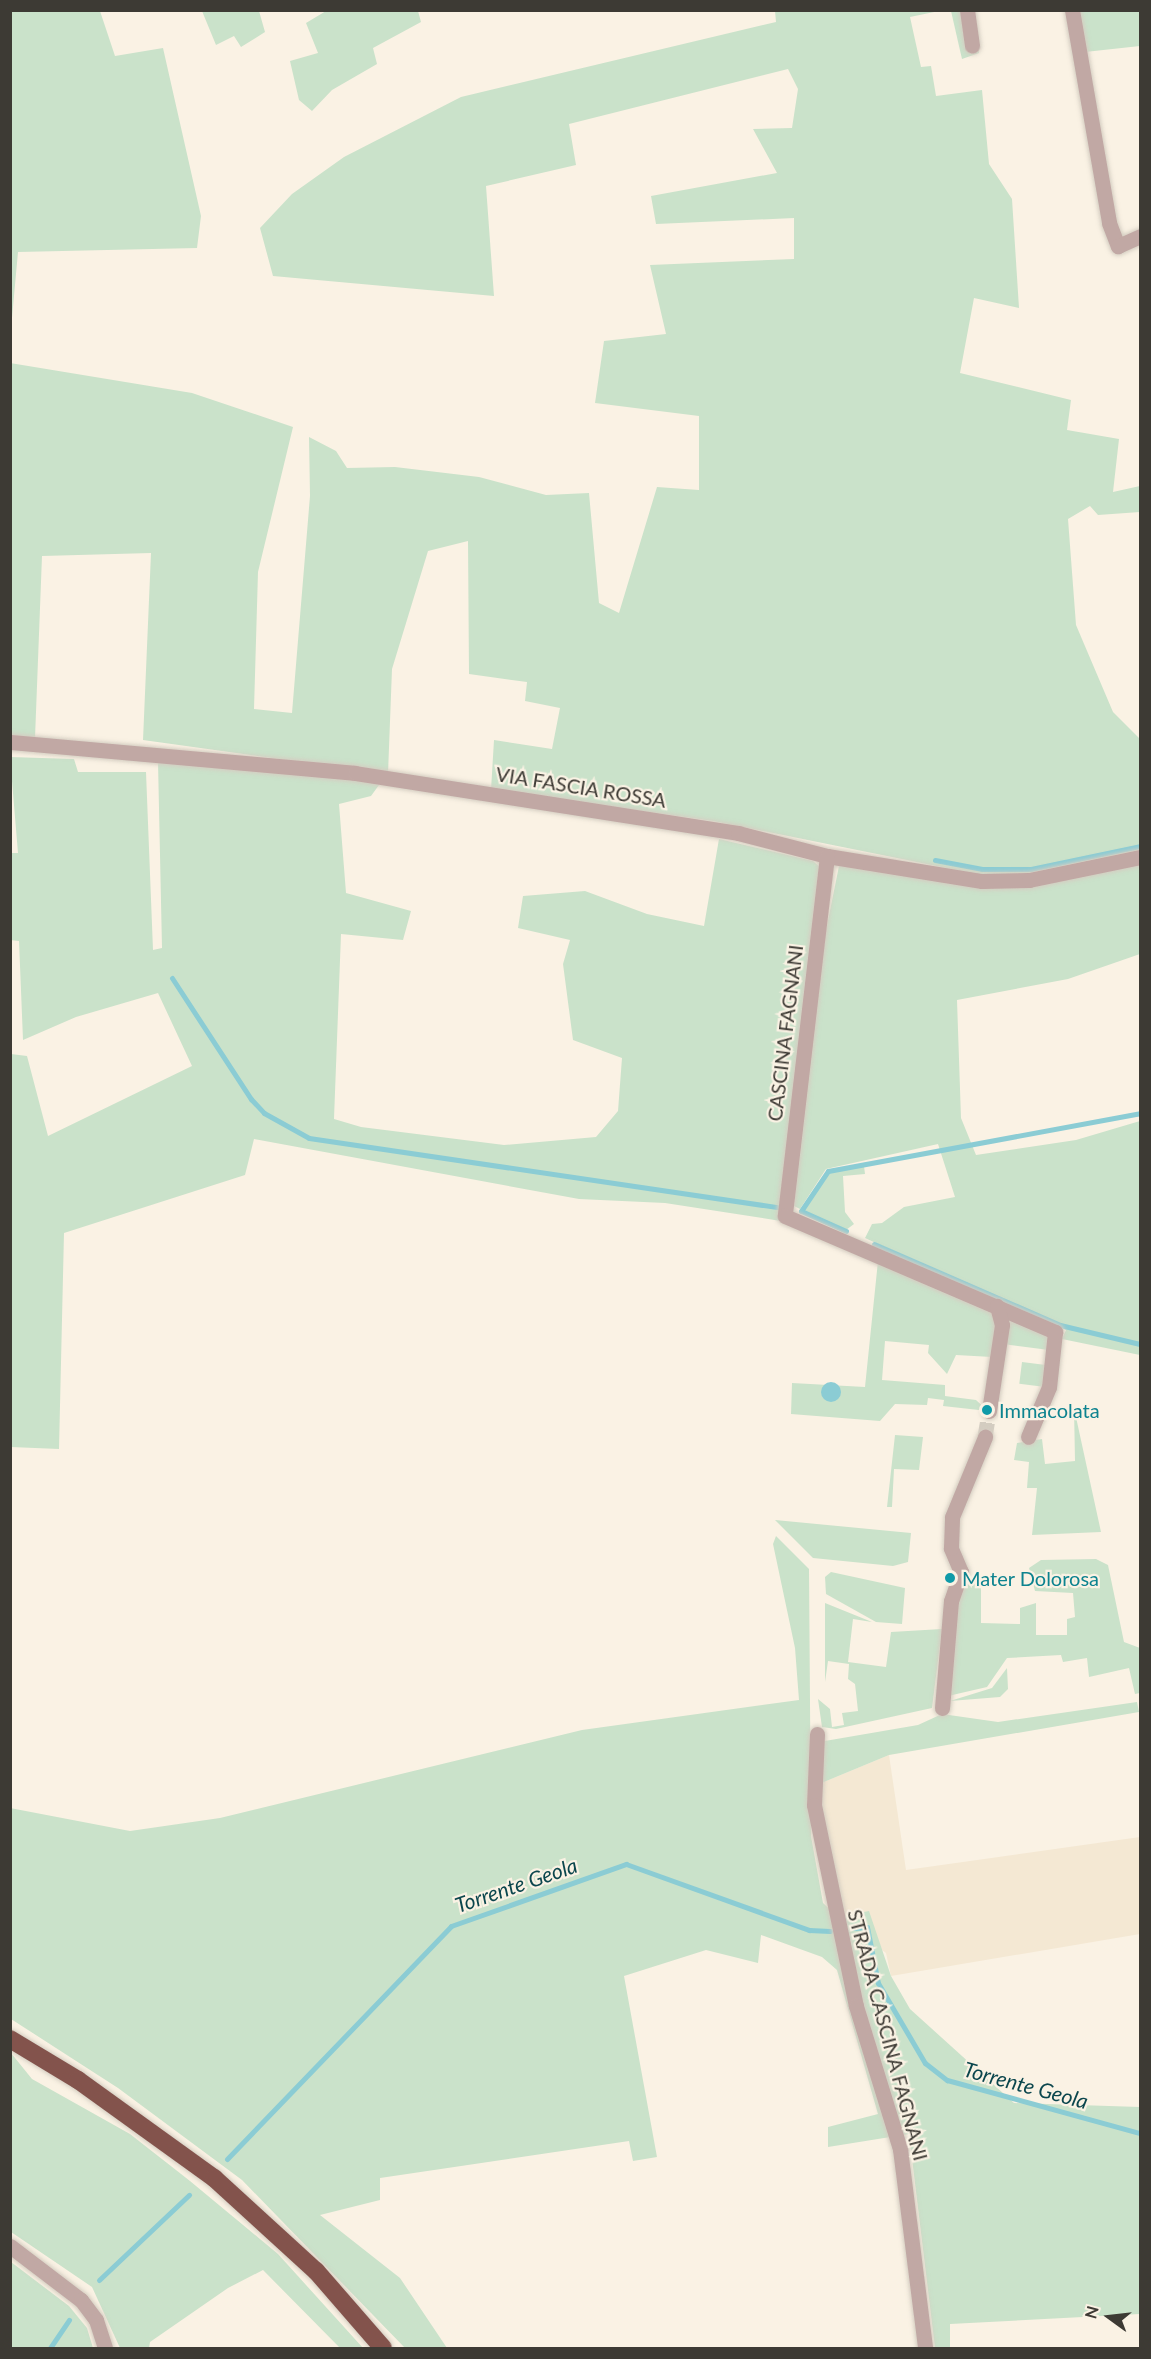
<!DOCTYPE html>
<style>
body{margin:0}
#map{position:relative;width:1151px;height:2359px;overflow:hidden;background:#faf2e4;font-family:Lato,sans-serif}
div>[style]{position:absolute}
.built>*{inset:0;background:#f4e8d3}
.green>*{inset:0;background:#cae2ca;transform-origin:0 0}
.water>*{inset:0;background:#8bccd4}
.round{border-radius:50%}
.stream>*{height:5px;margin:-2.5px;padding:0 2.5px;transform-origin:2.5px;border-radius:2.5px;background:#8bccd4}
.minor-tunnel>*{height:15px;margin-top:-7.5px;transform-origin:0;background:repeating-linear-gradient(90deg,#d4cdc1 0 15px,transparent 0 23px)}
.roads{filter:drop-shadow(0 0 2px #d4cdc1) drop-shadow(0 0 2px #d4cdc1)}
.minor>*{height:15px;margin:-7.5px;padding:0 7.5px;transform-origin:7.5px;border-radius:7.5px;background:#c1a8a4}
.highway>*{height:18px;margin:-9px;padding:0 9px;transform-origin:9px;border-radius:9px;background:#83534c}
.dots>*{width:16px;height:16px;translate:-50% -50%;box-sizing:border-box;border:3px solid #faf2e4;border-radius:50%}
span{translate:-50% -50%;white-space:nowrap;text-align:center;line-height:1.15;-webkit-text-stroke:4.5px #faf2e4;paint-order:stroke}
.street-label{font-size:20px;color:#3d3a34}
.culture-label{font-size:20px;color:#0d838f}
.left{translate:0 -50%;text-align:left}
.water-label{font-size:21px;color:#0b464d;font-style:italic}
.frame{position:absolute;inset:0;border:12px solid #3d3a34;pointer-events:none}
.north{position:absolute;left:1079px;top:2287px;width:60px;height:60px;-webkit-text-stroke:4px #faf2e4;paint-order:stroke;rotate:285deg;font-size:16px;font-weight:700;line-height:24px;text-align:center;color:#3d3a34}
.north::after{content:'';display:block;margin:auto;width:21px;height:27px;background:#3d3a34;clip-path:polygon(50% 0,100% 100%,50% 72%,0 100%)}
</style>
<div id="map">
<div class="built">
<div style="clip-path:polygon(889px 1755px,906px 1870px,1140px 1837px,1140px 1934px,891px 1976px,886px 1953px,838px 1917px,832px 1905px,819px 1784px)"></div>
</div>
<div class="green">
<div style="clip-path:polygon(11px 10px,100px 11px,115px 56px,163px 48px,201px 216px,197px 248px,18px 252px,11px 329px)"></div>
<div style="clip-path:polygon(202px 11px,259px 11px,265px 32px,241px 47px,234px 36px,216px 45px)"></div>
<div style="clip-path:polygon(326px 11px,418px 11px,421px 22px,373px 48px,377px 64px,332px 90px,312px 111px,299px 100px,290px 61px,318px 53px,306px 23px)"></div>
<div style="clip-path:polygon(775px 11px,939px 11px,910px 17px,921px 67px,931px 66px,936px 96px,982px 90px,989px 164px,1012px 199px,1019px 308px,974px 298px,960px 373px,1071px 400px,1067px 430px,1119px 439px,1113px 492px,1140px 486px,1140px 512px,1098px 515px,1090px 506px,1068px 519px,1076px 625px,1113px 712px,1140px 739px,1140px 850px,1029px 873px,981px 875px,713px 821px,491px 790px,494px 740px,552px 749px,560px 708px,525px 701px,527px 682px,469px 674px,468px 541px,428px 551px,392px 669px,388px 774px,143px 740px,151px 553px,42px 556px,35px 738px,11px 735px,10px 363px,192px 393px,293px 427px,258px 572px,254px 709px,292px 713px,310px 496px,309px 437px,336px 451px,347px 468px,395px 467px,479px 477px,546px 495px,589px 493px,599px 603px,619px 613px,657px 487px,699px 490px,699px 416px,595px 403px,604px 341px,666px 334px,650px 265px,794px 259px,794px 218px,656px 224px,651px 196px,777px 173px,753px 129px,792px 128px,798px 89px,788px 69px,569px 124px,576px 165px,486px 186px,494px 296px,273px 276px,260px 228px,292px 194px,344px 157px,461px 97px,776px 22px)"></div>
<div style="clip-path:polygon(951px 11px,972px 11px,979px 53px,962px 59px)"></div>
<div style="clip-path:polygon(1078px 11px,1140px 11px,1140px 46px,1085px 52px)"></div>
<div style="clip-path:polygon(10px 757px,74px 759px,78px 772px,146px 772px,153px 950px,162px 948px,158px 762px,355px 777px,379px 785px,371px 796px,339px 804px,346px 893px,411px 911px,403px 940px,341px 934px,334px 1119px,361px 1127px,504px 1145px,596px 1137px,618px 1111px,622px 1058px,573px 1040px,563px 964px,570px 940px,518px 928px,523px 896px,585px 891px,647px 914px,704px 926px,719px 839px,813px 861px,820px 867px,781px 1221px,665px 1203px,579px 1199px,254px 1139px,245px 1175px,64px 1233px,59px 1449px,11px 1447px,11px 1054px,27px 1056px,48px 1136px,192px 1066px,158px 993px,76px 1017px,23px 1040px,19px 941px,10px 940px,11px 853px,18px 853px)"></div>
<div style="clip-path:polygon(840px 861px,979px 886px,1140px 861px,1140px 954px,1068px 979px,957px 1000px,961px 1118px,976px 1155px,1076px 1140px,1140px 1121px,1140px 1355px,1062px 1339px,1066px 1330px,865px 1238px,872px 1224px,882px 1223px,904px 1207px,955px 1197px,938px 1144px,826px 1169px,800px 1209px,794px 1206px,816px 980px)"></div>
<div style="clip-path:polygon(864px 1166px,865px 1174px,843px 1176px,845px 1212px,854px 1224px,846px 1230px,804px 1211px,830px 1172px)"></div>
<div style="clip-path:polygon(878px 1261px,989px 1308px,998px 1319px,992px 1357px,956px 1355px,947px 1374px,928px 1353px,929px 1345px,885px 1341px,882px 1380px,945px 1385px,945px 1396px,976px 1400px,988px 1411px,943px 1406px,944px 1400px,928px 1398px,927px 1405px,895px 1404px,880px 1421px,791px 1414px,792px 1383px,865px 1387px)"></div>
<div style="clip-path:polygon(1012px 1318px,1050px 1336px,1049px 1350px,1003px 1344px)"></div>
<div style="left:1022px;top:1362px;width:24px;height:22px;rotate:7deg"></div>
<div style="clip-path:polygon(1074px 1408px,1101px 1532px,1032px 1535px,1037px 1488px,1027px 1488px,1029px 1462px,1014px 1460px,1017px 1443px,1042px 1439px,1045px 1464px,1075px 1461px)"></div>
<div style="clip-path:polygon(895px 1435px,923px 1437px,919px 1470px,894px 1469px,892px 1507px,887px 1507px)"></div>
<div style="clip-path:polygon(775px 1520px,911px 1533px,908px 1562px,893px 1566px,813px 1558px)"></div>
<div style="clip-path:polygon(776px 1536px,809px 1569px,811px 1836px,823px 1903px,838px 1917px,869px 1911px,891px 1976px,910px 2009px,1014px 2103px,1140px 2107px,1140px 2314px,950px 2324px,950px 2348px,935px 2348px,909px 2134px,828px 2147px,828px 2127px,878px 2114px,837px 1970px,822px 1957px,761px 1935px,758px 1963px,706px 1950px,624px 1976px,657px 2157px,633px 2161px,629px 2141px,380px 2178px,380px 2200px,320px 2215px,400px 2278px,447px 2348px,405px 2348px,242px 2180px,118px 2088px,11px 2019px,10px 1808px,130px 1831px,220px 1818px,582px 1730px,799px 1700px,795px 1648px,773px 1544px)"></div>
<div style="clip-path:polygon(1096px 1559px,1108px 1565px,1124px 1642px,1140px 1648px,1140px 1693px,1135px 1694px,1129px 1668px,1089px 1677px,1087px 1658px,1063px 1662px,1061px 1655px,1007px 1658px,987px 1687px,948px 1696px,959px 1593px,966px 1582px,981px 1577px,981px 1623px,1020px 1624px,1020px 1608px,1036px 1603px,1036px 1635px,1067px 1635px,1067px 1619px,1075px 1617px,1073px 1593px,1035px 1591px,1029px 1568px,1041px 1560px)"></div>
<div style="clip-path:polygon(831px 1572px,905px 1588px,902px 1624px,876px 1622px,826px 1594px,825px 1577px)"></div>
<div style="clip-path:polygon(825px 1603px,872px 1622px,853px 1619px,848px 1662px,886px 1667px,891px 1632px,942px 1629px,932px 1708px,836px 1729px,822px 1727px,818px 1699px,830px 1709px,832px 1727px,844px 1725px,842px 1713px,858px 1711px,855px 1684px,848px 1679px,849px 1664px,828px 1661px,825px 1682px)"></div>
<div style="clip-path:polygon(1007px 1668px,1008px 1689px,1000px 1697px,950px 1701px,992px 1688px)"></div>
<div style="clip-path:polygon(1137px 1702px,1139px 1712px,889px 1755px,819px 1784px,819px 1742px,918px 1725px,942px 1714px,998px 1722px)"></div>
<div style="clip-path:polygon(11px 2053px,32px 2079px,130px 2134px,190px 2181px,278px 2254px,363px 2348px,340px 2348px,263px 2270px,228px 2288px,150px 2342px,149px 2348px,120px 2348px,92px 2287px,11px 2232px)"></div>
<div style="clip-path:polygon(11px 2262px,69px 2306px,87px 2328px,93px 2348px,11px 2348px)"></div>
</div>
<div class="water">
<div class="round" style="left:821px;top:1382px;width:20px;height:20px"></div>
</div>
<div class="stream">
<div style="left:935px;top:860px;width:48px;rotate:10.8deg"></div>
<div style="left:982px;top:869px;width:49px"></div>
<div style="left:1031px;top:869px;width:111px;rotate:-11.9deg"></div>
<div style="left:172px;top:978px;width:145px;rotate:56.9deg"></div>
<div style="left:251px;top:1099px;width:19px;rotate:47deg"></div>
<div style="left:264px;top:1113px;width:51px;rotate:29.1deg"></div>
<div style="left:309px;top:1138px;width:475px;rotate:8.4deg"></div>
<div style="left:846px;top:1231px;width:49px;rotate:-156deg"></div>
<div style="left:801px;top:1211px;width:48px;rotate:-56deg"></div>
<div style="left:828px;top:1171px;width:317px;rotate:-10.5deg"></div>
<div style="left:874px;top:1244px;width:203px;rotate:23.5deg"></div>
<div style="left:1060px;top:1325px;width:82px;rotate:13.4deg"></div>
<div style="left:854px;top:1928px;width:13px;rotate:-4deg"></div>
<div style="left:867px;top:1927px;width:57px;rotate:78.9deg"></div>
<div style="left:878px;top:1983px;width:93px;rotate:59.6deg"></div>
<div style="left:925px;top:2063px;width:28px;rotate:38deg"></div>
<div style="left:947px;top:2080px;width:200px;rotate:15.4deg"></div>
<div style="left:227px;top:2159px;width:323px;rotate:-46.1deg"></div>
<div style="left:451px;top:1926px;width:186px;rotate:-19.5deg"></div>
<div style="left:626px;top:1864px;width:195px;rotate:19.8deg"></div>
<div style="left:809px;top:1930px;width:21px;rotate:3deg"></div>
<div style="left:99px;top:2280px;width:124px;rotate:-43.4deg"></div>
<div style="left:50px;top:2348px;width:34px;rotate:-56deg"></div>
</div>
<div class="minor-tunnel">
<div style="left:985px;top:1437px;width:26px;rotate:-81deg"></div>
</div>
<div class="roads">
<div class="minor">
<div style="left:967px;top:10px;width:36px;rotate:82deg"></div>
<div style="left:1072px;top:10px;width:216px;rotate:80.1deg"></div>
<div style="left:1109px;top:223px;width:25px;rotate:69deg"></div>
<div style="left:1118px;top:246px;width:24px;rotate:-24deg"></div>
<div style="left:10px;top:742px;width:346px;rotate:5.1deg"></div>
<div style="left:355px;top:773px;width:388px;rotate:8.9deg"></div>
<div style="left:738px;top:833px;width:92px;rotate:14.5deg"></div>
<div style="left:827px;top:856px;width:157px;rotate:9.2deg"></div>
<div style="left:982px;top:881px;width:47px;rotate:-1.2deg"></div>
<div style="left:1029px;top:880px;width:113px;rotate:-11.7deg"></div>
<div style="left:827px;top:856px;width:362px;rotate:96.7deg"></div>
<div style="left:785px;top:1216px;width:294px;rotate:23.2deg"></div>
<div style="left:1055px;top:1332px;width:55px;rotate:96.2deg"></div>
<div style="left:1049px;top:1387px;width:54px;rotate:112.8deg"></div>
<div style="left:989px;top:1411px;width:87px;rotate:-81.4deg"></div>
<div style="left:1002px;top:1325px;width:20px;rotate:-105deg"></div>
<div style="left:942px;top:1708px;width:107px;rotate:-85.2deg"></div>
<div style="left:951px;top:1601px;width:31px;rotate:-71deg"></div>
<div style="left:961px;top:1572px;width:26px;rotate:-113deg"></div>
<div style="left:951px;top:1548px;width:31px;rotate:-88deg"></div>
<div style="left:952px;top:1517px;width:87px;rotate:-67.6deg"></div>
<div style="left:817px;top:1734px;width:71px;rotate:92.4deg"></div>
<div style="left:814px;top:1805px;width:205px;rotate:78.2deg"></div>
<div style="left:856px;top:2006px;width:150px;rotate:72.9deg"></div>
<div style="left:900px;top:2149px;width:201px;rotate:82.8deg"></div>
<div style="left:10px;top:2246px;width:89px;rotate:37.3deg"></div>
<div style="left:81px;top:2300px;width:25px;rotate:53deg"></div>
<div style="left:96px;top:2320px;width:29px;rotate:72deg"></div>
</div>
<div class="highway">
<div style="left:10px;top:2039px;width:79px;rotate:31.1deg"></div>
<div style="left:78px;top:2080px;width:168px;rotate:35.8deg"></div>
<div style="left:214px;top:2178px;width:138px;rotate:42.4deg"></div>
<div style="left:316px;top:2271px;width:102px;rotate:49deg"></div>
</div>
</div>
<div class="dots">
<div style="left:987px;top:1410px;background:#0f9aa8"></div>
<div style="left:950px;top:1578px;background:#0f9aa8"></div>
</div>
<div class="street-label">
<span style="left:581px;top:787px;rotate:9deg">VIA FASCIA ROSSA</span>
<span style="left:785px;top:1033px;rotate:-83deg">CASCINA FAGNANI</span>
<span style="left:888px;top:2035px;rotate:75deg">STRADA CASCINA FAGNANI</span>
</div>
<div class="culture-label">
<span class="left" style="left:999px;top:1410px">Immacolata</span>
<span class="left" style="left:962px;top:1578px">Mater Dolorosa</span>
</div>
<div class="water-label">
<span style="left:516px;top:1885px;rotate:-19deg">Torrente Geola</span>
<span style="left:1026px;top:2085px;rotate:15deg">Torrente Geola</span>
</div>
<div class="frame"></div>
<div class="north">N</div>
</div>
